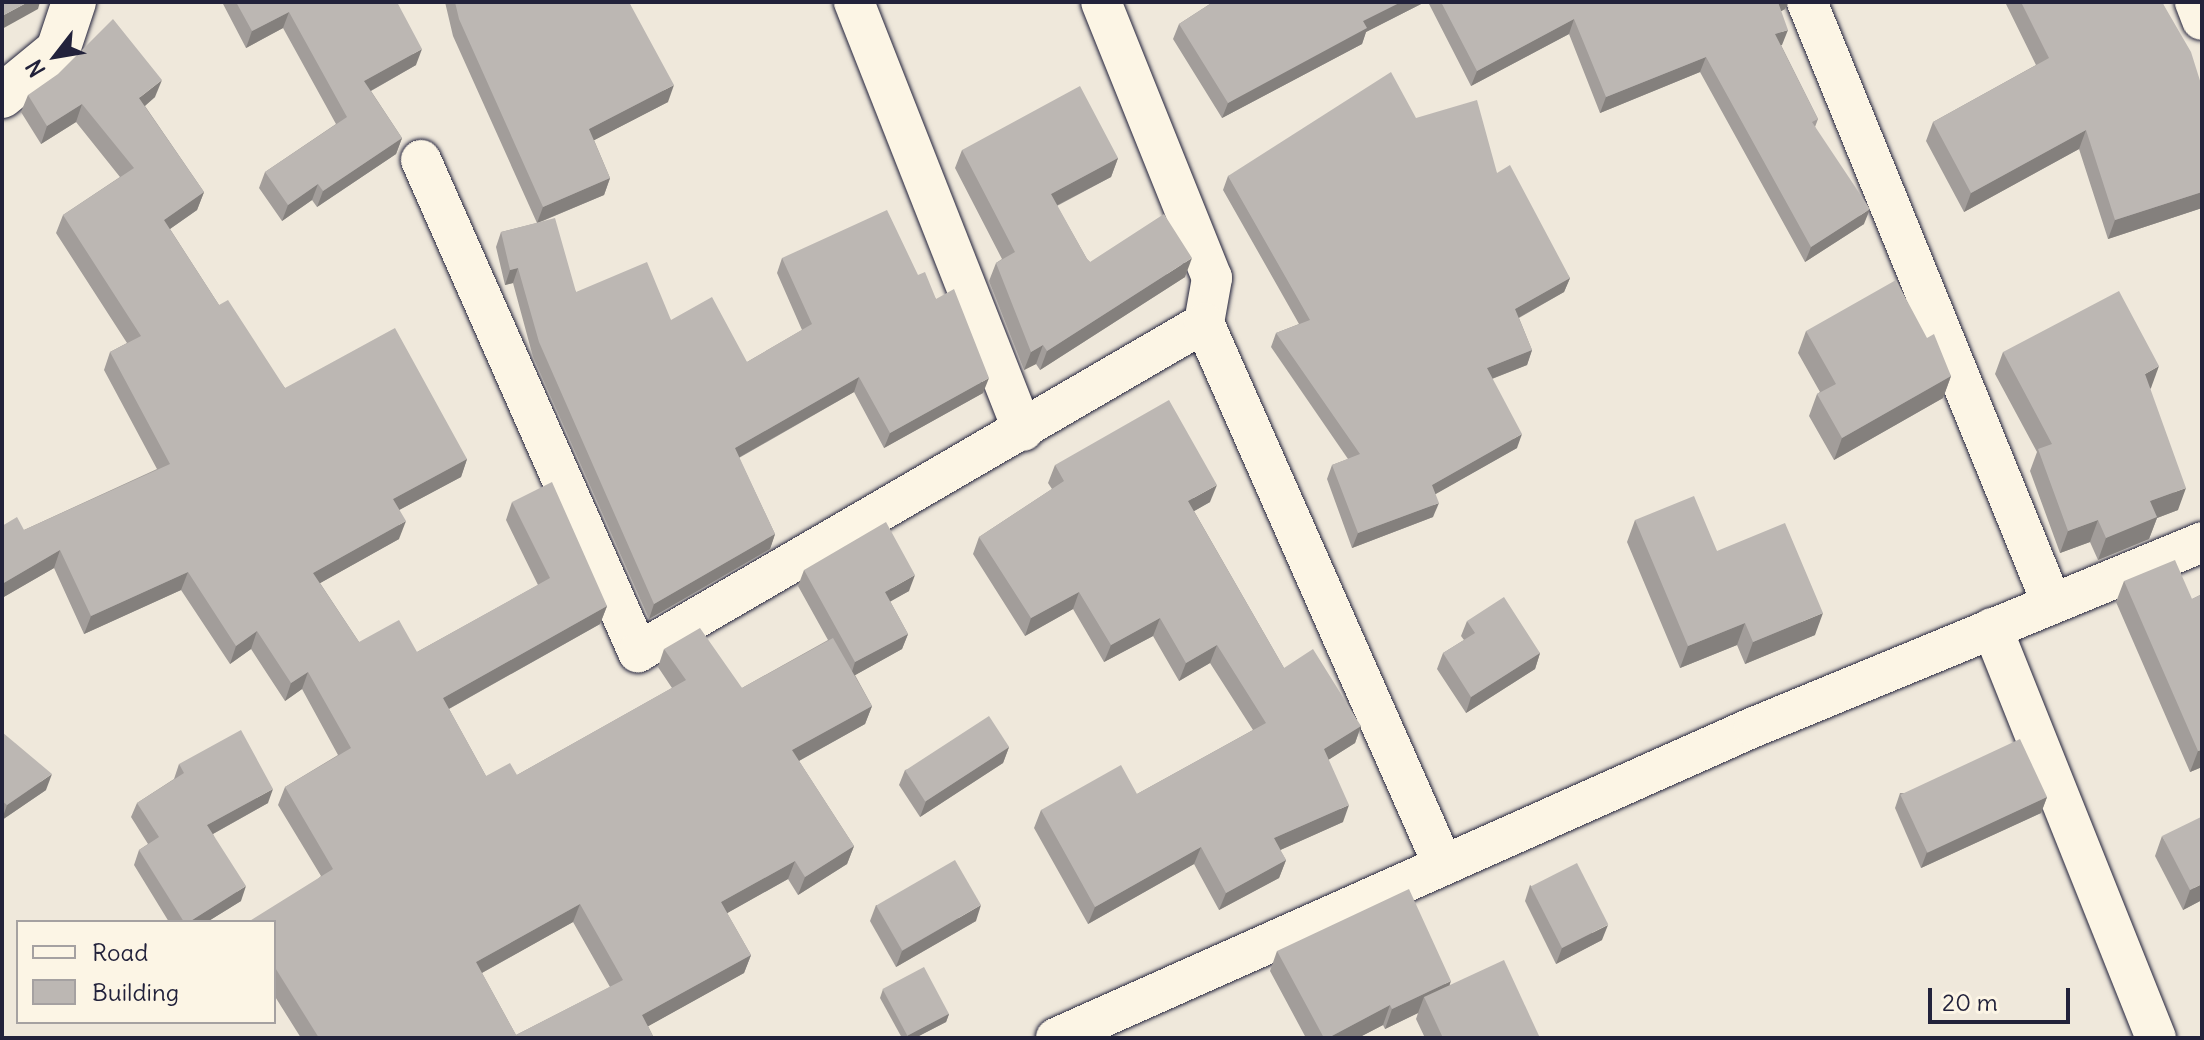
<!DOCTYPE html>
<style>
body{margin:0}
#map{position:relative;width:2204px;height:1040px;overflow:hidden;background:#efe8db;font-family:Delius,sans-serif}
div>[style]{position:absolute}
.roads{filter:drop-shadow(0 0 2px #22223b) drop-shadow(0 0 2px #22223b)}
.minor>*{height:40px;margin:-20px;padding:0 20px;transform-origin:20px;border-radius:20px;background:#fcf5e5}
.tertiary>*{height:44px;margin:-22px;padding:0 22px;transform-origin:22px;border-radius:22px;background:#fcf5e5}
.wall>*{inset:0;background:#a29d9a}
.shaded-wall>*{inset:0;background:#84807d}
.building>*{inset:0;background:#bcb7b3;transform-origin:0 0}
span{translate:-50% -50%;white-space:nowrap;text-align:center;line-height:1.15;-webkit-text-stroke:8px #fcf5e5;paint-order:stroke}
.frame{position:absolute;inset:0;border:4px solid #22223b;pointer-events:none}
.legend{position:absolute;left:16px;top:920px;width:260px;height:104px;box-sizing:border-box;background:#fcf5e5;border:2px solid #a5a1a1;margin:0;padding:10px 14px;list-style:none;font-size:24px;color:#22223b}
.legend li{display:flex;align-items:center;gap:16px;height:40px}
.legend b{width:40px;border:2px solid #a5a1a1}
.north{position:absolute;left:16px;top:16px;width:80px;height:80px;-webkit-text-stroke:6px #fcf5e5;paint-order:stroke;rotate:239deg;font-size:22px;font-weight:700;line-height:32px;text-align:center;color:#22223b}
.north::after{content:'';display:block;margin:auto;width:28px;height:36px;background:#22223b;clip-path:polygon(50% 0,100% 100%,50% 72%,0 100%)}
.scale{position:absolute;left:1928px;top:988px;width:142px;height:36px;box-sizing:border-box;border:4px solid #22223b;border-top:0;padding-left:10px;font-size:24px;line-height:28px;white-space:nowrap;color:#22223b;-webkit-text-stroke:6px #fcf5e5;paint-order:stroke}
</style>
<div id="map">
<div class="roads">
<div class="minor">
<div style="left:854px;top:2px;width:461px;rotate:68.5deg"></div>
<div style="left:1807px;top:2px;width:650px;rotate:67.85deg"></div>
<div style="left:2195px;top:2px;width:19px;rotate:69deg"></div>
<div style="left:421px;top:160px;width:538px;rotate:66.2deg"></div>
<div style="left:638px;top:652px;width:655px;rotate:-30.17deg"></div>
<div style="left:1204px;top:323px;width:46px;rotate:-79.9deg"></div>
<div style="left:1212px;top:278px;width:297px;rotate:-111.9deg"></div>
<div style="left:1204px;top:323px;width:592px;rotate:66.2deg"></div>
<div style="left:1992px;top:628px;width:442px;rotate:68.2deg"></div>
<div style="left:1056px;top:1038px;width:764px;rotate:-24.02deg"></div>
<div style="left:1754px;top:727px;width:485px;rotate:-22.4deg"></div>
</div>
<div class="tertiary">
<div style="left:2px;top:96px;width:72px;rotate:-39.4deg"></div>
<div style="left:58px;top:50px;width:51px;rotate:-71.6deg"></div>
</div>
</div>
<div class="wall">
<div style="clip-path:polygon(222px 2px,397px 2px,416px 65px,371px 91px,402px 138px,396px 154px,317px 207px,312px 200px,282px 221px,259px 188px,265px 172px,336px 124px,283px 28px,246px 48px)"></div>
<div style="clip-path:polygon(445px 2px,629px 2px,668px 102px,594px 140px,610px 178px,604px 195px,538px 223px,576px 292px,671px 320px,747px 362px,802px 330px,777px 273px,782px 258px,918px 275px,936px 299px,983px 393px,884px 448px,854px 392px,739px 458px,775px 534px,770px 549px,649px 619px,533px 357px,513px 283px,505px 285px,496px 247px,501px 232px,537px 223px,453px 36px)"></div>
<div style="clip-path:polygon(1213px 2px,1425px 2px,1366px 32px,1362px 44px,1222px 118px,1173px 39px,1179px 24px)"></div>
<div style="clip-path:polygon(1428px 2px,1788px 2px,1785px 9px,1781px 11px,1782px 45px,1781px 45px,1818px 119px,1815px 127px,1864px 224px,1805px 262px,1700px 72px,1600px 113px,1569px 34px,1471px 86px)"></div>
<div style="clip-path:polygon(2005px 2px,2162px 2px,2202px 87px,2202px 208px,2108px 239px,2079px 149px,1964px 212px,1926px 141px,1933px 122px,2036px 65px)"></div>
<div style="clip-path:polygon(evenodd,28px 95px,155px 97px,145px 106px,204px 192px,197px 210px,170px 229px,219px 305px,285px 388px,467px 459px,461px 477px,399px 510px,399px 539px,320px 583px,359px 642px,417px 652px,538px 585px,506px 520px,512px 502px,607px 606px,600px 624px,449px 709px,486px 776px,517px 775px,672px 688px,658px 667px,664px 649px,742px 688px,828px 640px,798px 586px,804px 570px,909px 591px,890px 601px,908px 634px,902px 649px,855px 675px,872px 706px,865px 724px,799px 761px,854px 846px,847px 864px,798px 895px,788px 879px,727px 913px,751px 955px,744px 973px,648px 1026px,654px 1038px,301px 1038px,274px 995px,274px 922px,321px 876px,278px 805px,285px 787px,338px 755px,302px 689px,285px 701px,251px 649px,230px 664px,181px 590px,84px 634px,54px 568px,2px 598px,2px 526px,24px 530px,157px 469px,104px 370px,110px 352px,127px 343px,56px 233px,63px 215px,120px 177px,76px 122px,41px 144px,21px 112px,28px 95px,573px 922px,610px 987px,516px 1035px,482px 973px,573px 922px)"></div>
<div style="clip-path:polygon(1416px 118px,1497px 173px,1570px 278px,1564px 292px,1519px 318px,1532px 350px,1527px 365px,1492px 379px,1517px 448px,1435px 494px,1433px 517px,1352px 548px,1327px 479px,1332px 465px,1348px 459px,1271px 347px,1276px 333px,1299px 324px,1223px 190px,1228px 176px)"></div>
<div style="clip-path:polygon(962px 150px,1118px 158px,1111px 177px,1057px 206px,1087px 259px,1090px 262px,1185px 277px,1040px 370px,1036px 364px,1024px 370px,989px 281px,996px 263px,1002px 259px,955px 168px)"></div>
<div style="clip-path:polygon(1806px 331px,1927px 338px,1951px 376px,1943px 398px,1834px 460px,1809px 416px,1817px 394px,1820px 392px,1798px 353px)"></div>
<div style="clip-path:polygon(2003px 352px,2151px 388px,2150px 389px,2178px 510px,2157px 518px,2149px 539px,2098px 560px,2090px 542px,2060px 553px,2030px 471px,2037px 452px,1995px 374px)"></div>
<div style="clip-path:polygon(1055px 465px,1210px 502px,1194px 511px,1284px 668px,1361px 726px,1355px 743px,1328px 760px,1343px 822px,1280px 850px,1286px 860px,1279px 878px,1219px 910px,1194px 864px,1088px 924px,1034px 828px,1041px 810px,1137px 794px,1253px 730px,1210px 663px,1179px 681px,1153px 636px,1104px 662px,1073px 609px,1025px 636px,973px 554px,979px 537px,1052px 489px,1048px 483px)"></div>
<div style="clip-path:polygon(1635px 520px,1717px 551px,1815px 635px,1745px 664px,1737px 645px,1680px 668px,1627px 542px)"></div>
<div style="clip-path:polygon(2124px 581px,2192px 599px,2202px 594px,2202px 767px,2190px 772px,2116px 602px)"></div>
<div style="clip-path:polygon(1467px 621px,1540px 653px,1535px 669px,1466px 713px,1437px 669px,1443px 653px,1464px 640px,1461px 636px)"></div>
<div style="clip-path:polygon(2px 732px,46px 790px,2px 820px)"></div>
<div style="clip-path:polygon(1009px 747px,1003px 763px,920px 817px,899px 785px,905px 770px)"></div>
<div style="clip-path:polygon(179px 764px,268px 803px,213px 834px,241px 901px,207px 922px,169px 922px,134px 865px,139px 850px,148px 844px,131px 817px,137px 803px,174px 779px)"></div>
<div style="clip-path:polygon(1900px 793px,2047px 797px,2041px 813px,1921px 868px,1895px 808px)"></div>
<div style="clip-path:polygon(2162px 836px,2202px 900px,2183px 910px,2155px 856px)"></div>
<div style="clip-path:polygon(1530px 885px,1602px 940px,1556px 964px,1525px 901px)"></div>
<div style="clip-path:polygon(876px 905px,976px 921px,896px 967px,870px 921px)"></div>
<div style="clip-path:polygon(1277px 951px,1450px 985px,1540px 1038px,1425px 1038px,1416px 1019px,1418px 1013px,1385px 1029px,1383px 1025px,1358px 1038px,1306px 1038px,1270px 971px)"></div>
<div style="clip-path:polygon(883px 989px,949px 1014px,946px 1022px,915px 1038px,902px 1038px,880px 998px)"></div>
</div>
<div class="shaded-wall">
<div style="clip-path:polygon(28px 2px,40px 2px,38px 9px,2px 29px,2px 16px)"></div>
<div style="clip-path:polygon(1401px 2px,1425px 2px,1366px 32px,1362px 44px,1222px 118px,1228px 103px,1363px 21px)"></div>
<div style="clip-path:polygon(1777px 2px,1788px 2px,1785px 9px,1772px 16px)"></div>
<div style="clip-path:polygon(289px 12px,283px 28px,246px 48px,252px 31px)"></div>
<div style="clip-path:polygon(1574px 19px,1569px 34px,1471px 86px,1477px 71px)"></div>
<div style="clip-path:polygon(1788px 30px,1782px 45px,1770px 49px,1775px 34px)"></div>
<div style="clip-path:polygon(422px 49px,416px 65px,358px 98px,364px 81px)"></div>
<div style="clip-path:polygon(1706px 57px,1700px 72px,1600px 113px,1606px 97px)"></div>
<div style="clip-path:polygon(162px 80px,155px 97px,133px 116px,139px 98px)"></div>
<div style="clip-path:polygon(674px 85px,668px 102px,583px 146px,589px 129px)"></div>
<div style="clip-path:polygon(82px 104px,76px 122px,41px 144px,47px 126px)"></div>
<div style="clip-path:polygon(2086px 130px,2079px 149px,1964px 212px,1971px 193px)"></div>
<div style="clip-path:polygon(402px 138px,396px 154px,317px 207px,323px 191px)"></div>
<div style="clip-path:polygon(1118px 158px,1111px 177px,1044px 212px,1051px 194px)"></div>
<div style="clip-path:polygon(610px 178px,604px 195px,537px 223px,543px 207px)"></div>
<div style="clip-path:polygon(318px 184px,312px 200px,282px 221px,288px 205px)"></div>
<div style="clip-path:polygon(204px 192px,197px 210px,157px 238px,164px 220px)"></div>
<div style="clip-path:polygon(2202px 192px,2202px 208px,2108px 239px,2115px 220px)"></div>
<div style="clip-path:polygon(1870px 209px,1864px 224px,1805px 262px,1811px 247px)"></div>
<div style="clip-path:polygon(1192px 258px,1185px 277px,1040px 370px,1047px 351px)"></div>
<div style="clip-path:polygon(518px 268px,513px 283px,505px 285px,510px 270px)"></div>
<div style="clip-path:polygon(1570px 278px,1564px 292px,1509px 323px,1515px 309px)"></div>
<div style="clip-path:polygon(1043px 345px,1036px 364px,1024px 370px,1031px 352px)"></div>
<div style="clip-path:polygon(1532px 350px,1527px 365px,1481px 383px,1487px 368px)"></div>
<div style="clip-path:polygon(2159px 366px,2151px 388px,2137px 396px,2145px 374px)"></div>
<div style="clip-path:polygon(1951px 376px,1943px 398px,1834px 460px,1842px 438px)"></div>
<div style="clip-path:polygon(859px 377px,854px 392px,729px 463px,735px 448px)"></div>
<div style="clip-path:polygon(989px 378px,983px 393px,884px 448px,890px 433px)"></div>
<div style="clip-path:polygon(1522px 434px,1517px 448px,1427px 499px,1432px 485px)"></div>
<div style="clip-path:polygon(467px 459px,461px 477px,386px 517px,393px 499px)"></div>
<div style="clip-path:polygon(1217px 485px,1210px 502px,1182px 518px,1188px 501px)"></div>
<div style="clip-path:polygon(2186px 488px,2178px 510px,2157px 518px,2149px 539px,2098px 560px,2106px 538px,2150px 501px)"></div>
<div style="clip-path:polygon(1439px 503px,1433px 517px,1352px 548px,1358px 533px)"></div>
<div style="clip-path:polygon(2098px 520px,2090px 542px,2060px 553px,2068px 531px)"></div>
<div style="clip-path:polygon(406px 521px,399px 539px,306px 591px,313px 573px)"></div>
<div style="clip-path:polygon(775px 534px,770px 549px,649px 619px,654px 604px)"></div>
<div style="clip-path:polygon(60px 550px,54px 568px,2px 598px,2px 584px)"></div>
<div style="clip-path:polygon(188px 572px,181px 590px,84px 634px,91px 616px)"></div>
<div style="clip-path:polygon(915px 575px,909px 591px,879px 608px,885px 592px)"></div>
<div style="clip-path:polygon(1079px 592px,1073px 609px,1025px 636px,1031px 618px)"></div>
<div style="clip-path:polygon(607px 606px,600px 624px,436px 716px,443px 698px)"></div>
<div style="clip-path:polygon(1823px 613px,1815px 635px,1745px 664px,1753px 642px)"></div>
<div style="clip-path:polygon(1160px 618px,1153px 636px,1104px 662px,1111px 645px)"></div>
<div style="clip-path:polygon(1745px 623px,1737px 645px,1680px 668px,1688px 646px)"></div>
<div style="clip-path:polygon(257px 631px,251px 649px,230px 664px,236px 646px)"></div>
<div style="clip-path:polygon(908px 634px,902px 649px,850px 678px,855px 662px)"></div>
<div style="clip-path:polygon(1217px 645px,1210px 663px,1179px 681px,1186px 663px)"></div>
<div style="clip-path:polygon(1540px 653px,1535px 669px,1466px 713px,1471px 697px)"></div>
<div style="clip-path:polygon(308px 672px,302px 689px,285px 701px,291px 683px)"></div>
<div style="clip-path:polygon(872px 706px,865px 724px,786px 768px,792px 750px)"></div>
<div style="clip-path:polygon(1361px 726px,1355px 743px,1317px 767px,1324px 749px)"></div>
<div style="clip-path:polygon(1009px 747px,1003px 763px,920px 817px,926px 801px)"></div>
<div style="clip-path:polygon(2202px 750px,2202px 767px,2190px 772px,2198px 751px)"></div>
<div style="clip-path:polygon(52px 774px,46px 790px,2px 820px,7px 805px)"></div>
<div style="clip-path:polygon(273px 789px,268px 803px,202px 840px,207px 825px)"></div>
<div style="clip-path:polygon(2047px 797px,2041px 813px,1921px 868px,1927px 852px)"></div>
<div style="clip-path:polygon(1349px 805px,1343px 822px,1267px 856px,1274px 838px)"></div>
<div style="clip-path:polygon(854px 846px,847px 864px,798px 895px,805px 877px)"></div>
<div style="clip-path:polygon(1201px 847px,1194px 864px,1088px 924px,1095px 907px)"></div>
<div style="clip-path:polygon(1286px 860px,1279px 878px,1219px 910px,1226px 893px)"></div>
<div style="clip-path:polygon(795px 861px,788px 879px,715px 920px,721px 902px)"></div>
<div style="clip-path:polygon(2202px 884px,2202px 900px,2183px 910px,2190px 890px)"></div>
<div style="clip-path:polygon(246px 886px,241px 901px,207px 922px,189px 922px)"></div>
<div style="clip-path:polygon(580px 904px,573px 922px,469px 980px,476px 962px)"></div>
<div style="clip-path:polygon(981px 905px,976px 921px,896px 967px,902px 951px)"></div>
<div style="clip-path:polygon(1608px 925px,1602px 940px,1556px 964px,1562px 948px)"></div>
<div style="clip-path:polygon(751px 955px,744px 973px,636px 1033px,642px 1015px)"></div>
<div style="clip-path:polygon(1451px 981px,1444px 1001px,1424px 997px,1418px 1013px,1385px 1029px,1392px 1009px)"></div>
<div style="clip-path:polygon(1390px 1005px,1383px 1025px,1358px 1038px,1328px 1038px)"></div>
<div style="clip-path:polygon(949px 1014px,946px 1022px,915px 1038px,907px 1038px,908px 1035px)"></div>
</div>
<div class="building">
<div style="clip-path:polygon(2px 2px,28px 2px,2px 16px)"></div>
<div style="clip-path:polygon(236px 2px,397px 2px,422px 49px,364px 81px,402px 138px,323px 191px,318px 184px,288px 205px,265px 172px,347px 117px,289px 12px,252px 31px)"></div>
<div style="clip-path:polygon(455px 2px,629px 2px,674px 85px,589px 129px,610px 178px,543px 207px,459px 19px)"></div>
<div style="clip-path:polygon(1213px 2px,1401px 2px,1363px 21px,1367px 28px,1228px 103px,1179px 24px)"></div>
<div style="clip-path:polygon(1441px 2px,1778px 2px,1788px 30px,1775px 34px,1818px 119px,1812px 122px,1870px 209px,1811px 247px,1706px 57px,1606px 97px,1574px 19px,1477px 71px)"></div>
<div style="clip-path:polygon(2021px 2px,2162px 2px,2191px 52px,2202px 87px,2202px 192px,2115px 220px,2086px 130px,1971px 193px,1933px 122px,2049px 58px)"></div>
<div style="clip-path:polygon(evenodd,113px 19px,162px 80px,139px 98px,204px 192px,164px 220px,219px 305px,228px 300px,285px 388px,395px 328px,467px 459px,393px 499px,406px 521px,313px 573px,359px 642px,399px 620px,417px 652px,550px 578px,512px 502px,552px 482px,607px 606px,443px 698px,486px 776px,510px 763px,517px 775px,686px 680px,664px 649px,700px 628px,742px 688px,833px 638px,872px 706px,792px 750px,854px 846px,805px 877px,795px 861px,721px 902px,751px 955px,642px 1015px,654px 1038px,319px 1038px,274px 966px,274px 922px,248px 922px,333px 869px,285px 787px,351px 748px,308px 672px,291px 683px,257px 631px,236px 646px,188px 572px,91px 616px,60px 550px,2px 584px,2px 526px,17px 517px,24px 530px,170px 464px,110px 352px,141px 336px,63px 215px,134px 168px,82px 104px,47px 126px,28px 95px,58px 74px,113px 19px,580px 904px,623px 980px,516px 1035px,476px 962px,580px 904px)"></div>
<div style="clip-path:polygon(1391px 72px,1416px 118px,1477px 100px,1497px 173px,1510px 165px,1570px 278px,1515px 309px,1532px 350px,1487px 368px,1522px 434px,1432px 485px,1439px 503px,1358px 533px,1332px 465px,1360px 454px,1276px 333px,1310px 320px,1228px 176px)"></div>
<div style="clip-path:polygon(1080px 86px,1118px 158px,1051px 194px,1087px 259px,1090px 262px,1164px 214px,1192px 258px,1047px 351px,1043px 345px,1031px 352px,996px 263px,1015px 252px,962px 150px)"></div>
<div style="clip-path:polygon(887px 210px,918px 275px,925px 272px,936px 299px,954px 289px,989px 378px,890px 433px,859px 377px,735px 448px,775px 534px,654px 604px,539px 342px,518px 268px,510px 270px,501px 232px,555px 218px,576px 292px,647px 262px,671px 320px,712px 297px,747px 362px,812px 324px,782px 258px)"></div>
<div style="clip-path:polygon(1896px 280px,1927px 338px,1934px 334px,1951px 376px,1842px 438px,1817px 394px,1836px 384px,1806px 331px)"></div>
<div style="clip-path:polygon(2119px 291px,2159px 366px,2145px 374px,2186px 488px,2150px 501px,2157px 517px,2106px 538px,2098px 520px,2068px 531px,2038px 449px,2052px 444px,2003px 352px)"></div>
<div style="clip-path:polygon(1169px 400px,1217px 485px,1188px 501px,1284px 668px,1313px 649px,1361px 726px,1324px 749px,1349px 805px,1274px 838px,1286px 860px,1226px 893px,1201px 847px,1095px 907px,1041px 810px,1121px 765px,1137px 794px,1266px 723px,1217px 645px,1186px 663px,1160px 618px,1111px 645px,1079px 592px,1031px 618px,979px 537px,1064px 481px,1055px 465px)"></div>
<div style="clip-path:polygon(1694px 496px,1717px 551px,1785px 523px,1823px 613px,1753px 642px,1745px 623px,1688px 646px,1635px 520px)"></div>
<div style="clip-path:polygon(886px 522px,915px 575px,885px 592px,908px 634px,855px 662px,804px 570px)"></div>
<div style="clip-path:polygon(2175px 560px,2192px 599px,2202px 594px,2202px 750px,2198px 751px,2124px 581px)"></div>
<div style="clip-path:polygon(1504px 597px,1540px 653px,1471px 697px,1443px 653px,1475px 633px,1467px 621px)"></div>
<div style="left:989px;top:716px;width:37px;height:100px;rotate:57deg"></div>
<div style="clip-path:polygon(241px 730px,273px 789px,207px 825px,246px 886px,189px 922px,184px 922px,139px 850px,159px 837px,137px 803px,184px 773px,179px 764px)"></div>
<div style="clip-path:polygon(2px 732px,52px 774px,7px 805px,2px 801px)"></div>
<div style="left:2020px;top:739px;width:64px;height:132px;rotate:65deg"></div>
<div style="clip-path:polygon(2201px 817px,2202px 819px,2202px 884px,2190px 890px,2162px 836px)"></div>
<div style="left:955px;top:860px;width:52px;height:91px;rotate:60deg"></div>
<div style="left:1577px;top:863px;width:69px;height:52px;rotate:63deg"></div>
<div style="clip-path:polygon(1409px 889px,1451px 981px,1392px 1009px,1390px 1005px,1328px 1038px,1324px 1038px,1277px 951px)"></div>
<div style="clip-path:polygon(1504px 960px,1540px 1038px,1443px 1038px,1424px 997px)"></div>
<div style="left:924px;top:967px;width:53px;height:47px;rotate:62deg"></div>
</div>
<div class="frame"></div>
<ul class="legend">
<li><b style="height:10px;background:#fcf5e5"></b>Road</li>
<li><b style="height:22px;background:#bcb7b3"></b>Building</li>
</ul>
<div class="north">N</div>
<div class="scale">20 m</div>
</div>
